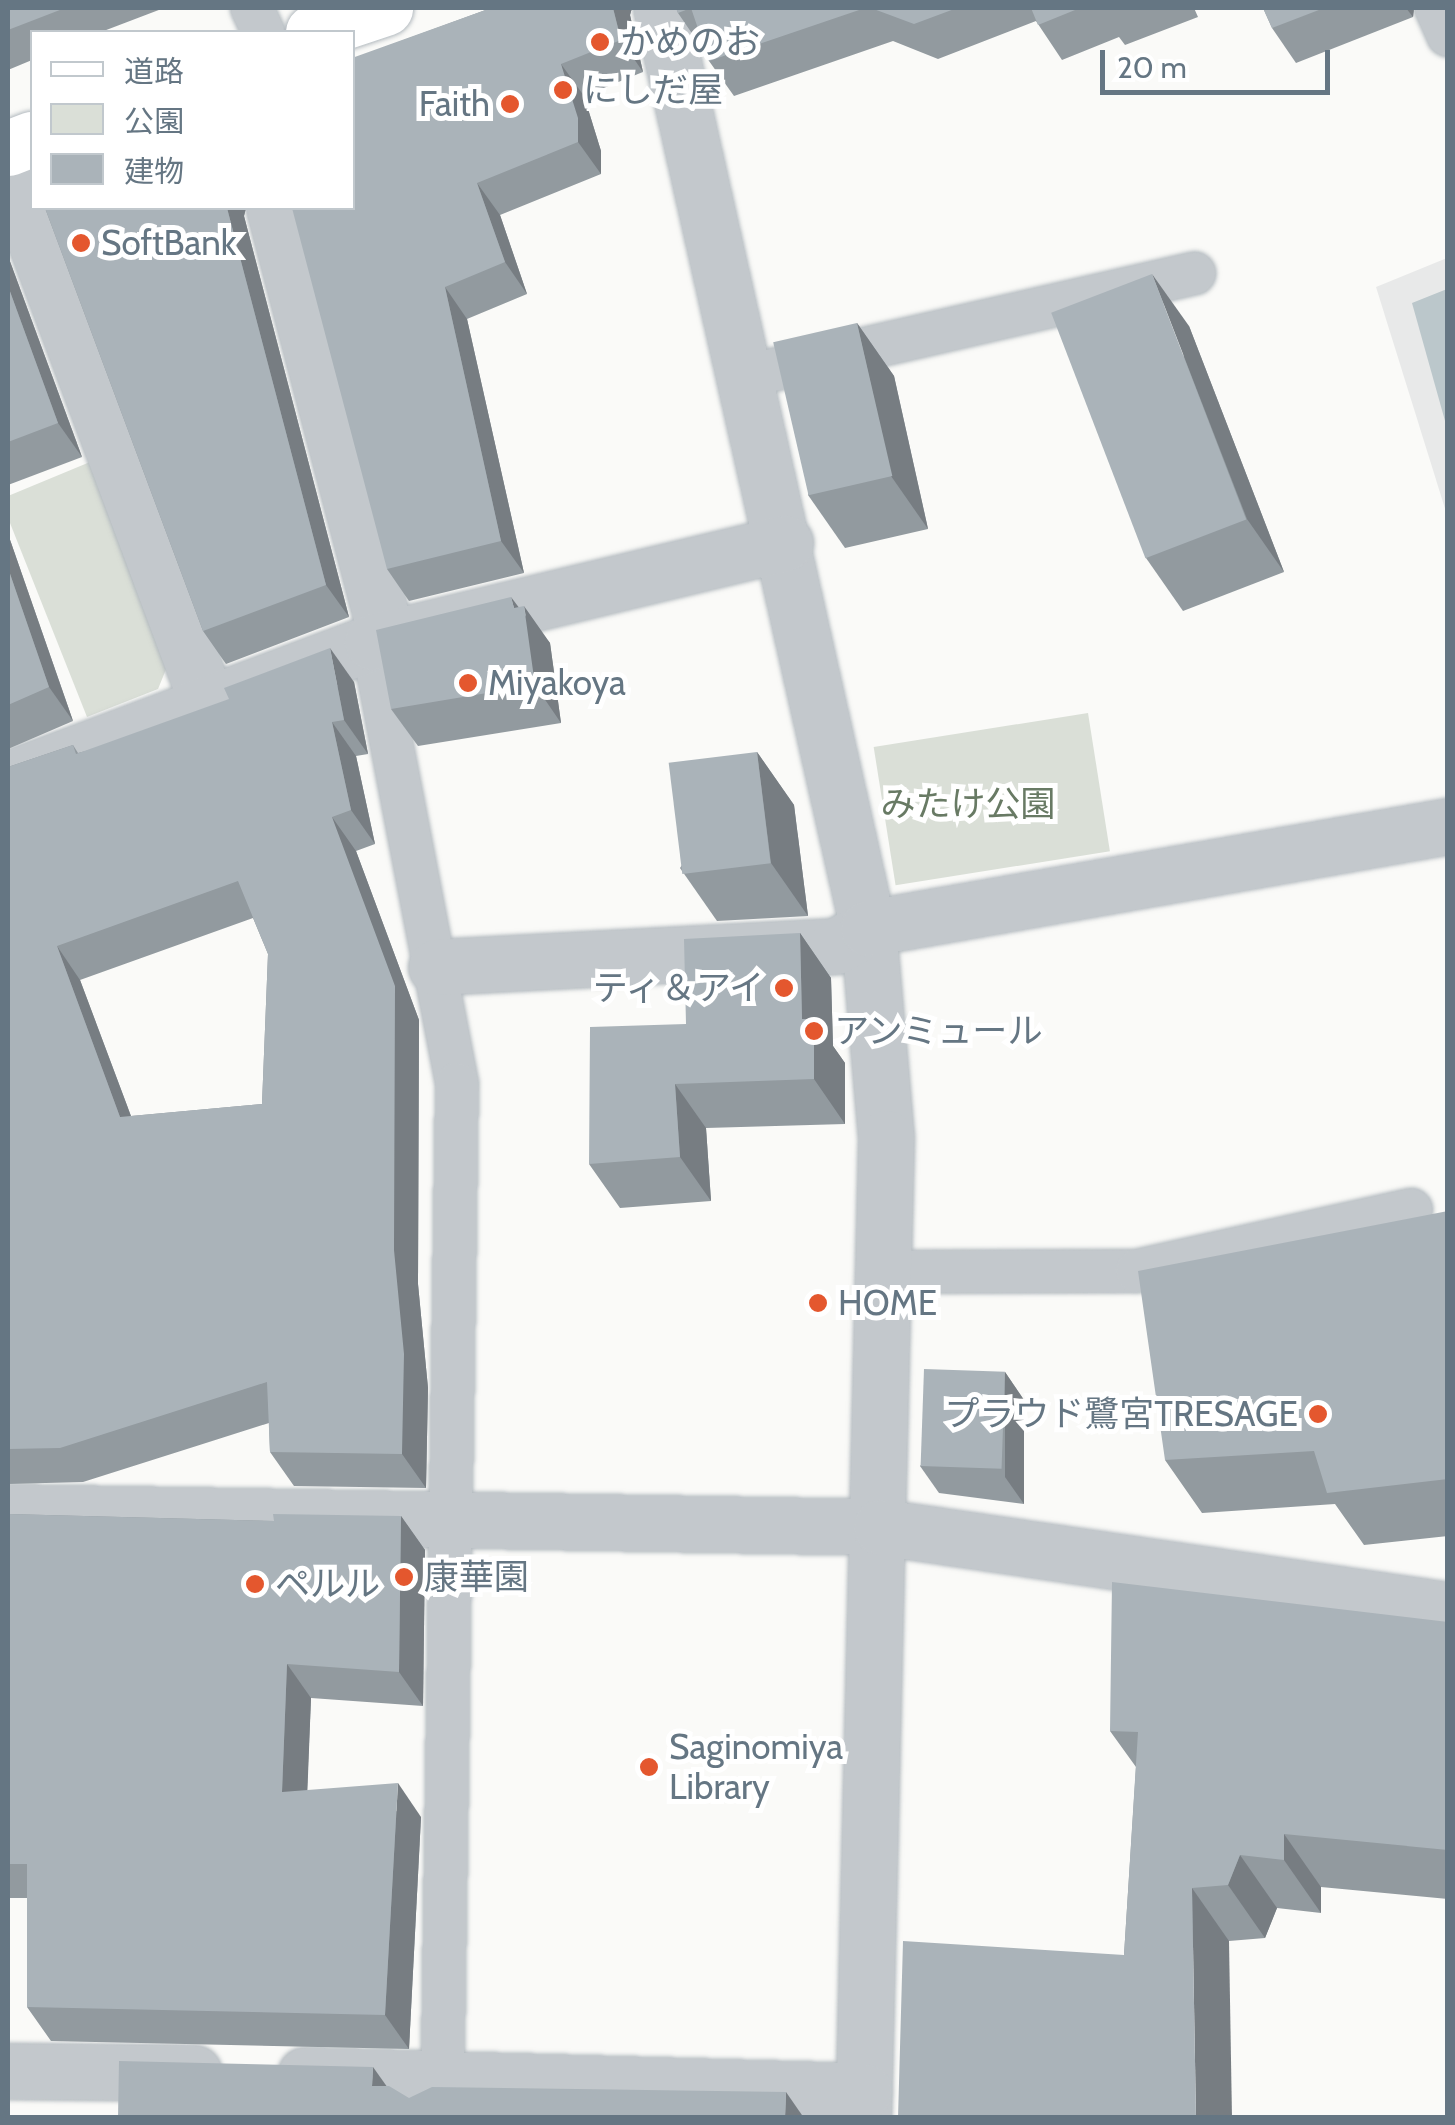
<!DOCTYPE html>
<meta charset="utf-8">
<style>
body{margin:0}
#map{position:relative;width:1455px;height:2125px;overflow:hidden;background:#fafaf8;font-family:Cabin,"Noto Sans JP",sans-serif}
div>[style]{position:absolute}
.built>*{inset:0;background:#e8e9e9}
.green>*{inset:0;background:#dadfd7;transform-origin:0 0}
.water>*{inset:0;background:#bbc7cb}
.roads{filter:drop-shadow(0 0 2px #b3babf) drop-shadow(0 0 2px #b3babf)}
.service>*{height:42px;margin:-21px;padding:0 21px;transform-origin:21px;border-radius:21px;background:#c3c8cc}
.minor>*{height:55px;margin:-27.5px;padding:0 27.5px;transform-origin:27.5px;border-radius:27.5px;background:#c3c8cc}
.secondary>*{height:55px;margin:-27.5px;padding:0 27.5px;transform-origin:27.5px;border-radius:27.5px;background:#fff}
.wall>*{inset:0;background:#929a9f}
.shaded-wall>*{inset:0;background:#777d82}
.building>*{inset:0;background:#aab3b9;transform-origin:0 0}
.dots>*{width:28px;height:28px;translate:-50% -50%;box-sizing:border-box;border:5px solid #fff;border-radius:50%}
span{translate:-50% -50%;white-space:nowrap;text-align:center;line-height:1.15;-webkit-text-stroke:10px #fff;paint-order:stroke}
.poi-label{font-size:35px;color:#657683}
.left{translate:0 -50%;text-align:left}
.right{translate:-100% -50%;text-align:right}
.park-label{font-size:35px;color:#687a64}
.frame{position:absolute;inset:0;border:10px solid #657683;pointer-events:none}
.legend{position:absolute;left:30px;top:30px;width:325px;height:180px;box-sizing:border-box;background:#fff;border:2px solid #c1c8cd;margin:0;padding:12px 18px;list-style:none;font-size:30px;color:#657683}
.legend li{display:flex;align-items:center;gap:20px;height:50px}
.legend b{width:50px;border:2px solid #c1c8cd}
.scale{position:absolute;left:1100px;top:50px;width:230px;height:45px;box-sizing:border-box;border:5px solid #657683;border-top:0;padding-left:12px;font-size:30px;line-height:35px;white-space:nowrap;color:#657683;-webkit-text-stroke:8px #fff;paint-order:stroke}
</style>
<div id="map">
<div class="built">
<div style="clip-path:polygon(1447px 258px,1447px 515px,1376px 287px)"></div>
</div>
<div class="green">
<div style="clip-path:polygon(90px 462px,167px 667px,158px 689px,87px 717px,8px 518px,8px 496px)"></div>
<div style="left:1088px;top:713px;width:140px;height:217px;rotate:81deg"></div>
</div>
<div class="water">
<div style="clip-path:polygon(1447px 289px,1447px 428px,1412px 303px)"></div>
</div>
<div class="roads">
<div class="service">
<div style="left:252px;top:8px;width:26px;rotate:65deg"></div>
<div style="left:1436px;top:8px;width:30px;rotate:66deg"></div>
<div style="left:746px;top:376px;width:460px;rotate:-12.9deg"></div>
<div style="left:372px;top:642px;width:450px;rotate:79.1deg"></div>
<div style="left:457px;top:1084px;width:1034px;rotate:90.83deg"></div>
<div style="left:883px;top:1272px;width:254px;rotate:-0.2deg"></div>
<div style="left:1137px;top:1271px;width:281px;rotate:-12.6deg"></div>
</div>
<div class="minor">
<div style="left:661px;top:8px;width:943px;rotate:77.32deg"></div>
<div style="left:868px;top:928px;width:211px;rotate:85.1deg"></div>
<div style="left:886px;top:1138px;width:980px;rotate:91.34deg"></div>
<div style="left:8px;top:168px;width:570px;rotate:69.56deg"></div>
<div style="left:274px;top:208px;width:446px;rotate:75.3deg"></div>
<div style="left:8px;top:779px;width:389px;rotate:-20.6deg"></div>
<div style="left:372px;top:642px;width:425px;rotate:-13.5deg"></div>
<div style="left:436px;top:967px;width:401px;rotate:-3deg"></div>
<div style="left:836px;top:946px;width:37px;rotate:-29deg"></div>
<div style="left:868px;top:928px;width:589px;rotate:-9.97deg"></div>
<div style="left:8px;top:1512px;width:873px;rotate:0.98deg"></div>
<div style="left:881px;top:1527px;width:573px;rotate:8.33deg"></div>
<div style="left:8px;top:2071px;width:186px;rotate:0.6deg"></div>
<div style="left:305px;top:2075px;width:559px;rotate:1.64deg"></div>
</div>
<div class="secondary">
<div style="left:313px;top:32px;width:76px;rotate:-18.4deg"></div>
<div style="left:8px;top:148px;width:26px;rotate:-21deg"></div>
</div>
</div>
<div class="wall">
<div style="clip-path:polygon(8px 8px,164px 8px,101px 32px,32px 32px,32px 60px,8px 70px)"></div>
<div style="clip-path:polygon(491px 8px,632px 8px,630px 15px,643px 72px,584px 96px,601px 151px,601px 174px,500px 215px,527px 294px,467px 319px,524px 573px,409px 601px,387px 569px,382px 48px)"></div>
<div style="clip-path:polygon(676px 8px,1194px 8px,1198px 17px,1125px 45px,1119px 37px,1062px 60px,1036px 21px,938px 59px,893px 41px,734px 96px,709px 61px,704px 47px,702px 48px,678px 13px)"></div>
<div style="clip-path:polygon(1263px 8px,1414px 8px,1413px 17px,1296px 63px,1272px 28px)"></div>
<div style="clip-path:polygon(45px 208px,246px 208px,244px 216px,349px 617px,226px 664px,203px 631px)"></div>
<div style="clip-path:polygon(8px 256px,82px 457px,8px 485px)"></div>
<div style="clip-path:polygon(857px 323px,894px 376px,928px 529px,845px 548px,808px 495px)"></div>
<div style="clip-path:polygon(1189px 326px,1284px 572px,1183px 611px,1146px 558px)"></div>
<div style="clip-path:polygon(8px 534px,73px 721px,8px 749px)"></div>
<div style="clip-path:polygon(518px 607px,550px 643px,561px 723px,418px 746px,391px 709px)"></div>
<div style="clip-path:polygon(evenodd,354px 682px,368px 754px,356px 756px,375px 844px,356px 851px,419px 1020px,418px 1284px,428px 1388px,426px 1488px,294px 1486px,270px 1452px,269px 1423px,83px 1482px,8px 1484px,8px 767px,73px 745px,78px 753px,354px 682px,253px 918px,268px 954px,262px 1104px,131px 1116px,80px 980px,253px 918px)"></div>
<div style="clip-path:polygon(757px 752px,794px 805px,808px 916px,717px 921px,680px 868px)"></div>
<div style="clip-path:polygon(800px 933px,831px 978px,833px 1046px,845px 1063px,845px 1124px,706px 1128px,711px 1201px,620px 1208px,589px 1164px,686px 1024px)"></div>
<div style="clip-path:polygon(1448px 1211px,1448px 1536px,1364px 1545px,1335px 1504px,1202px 1513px,1165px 1460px)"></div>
<div style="clip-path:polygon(1005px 1372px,1024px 1400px,1024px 1504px,939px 1493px,920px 1466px)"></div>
<div style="clip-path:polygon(8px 1514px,274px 1521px,401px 1516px,425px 1550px,423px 1706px,311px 1698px,307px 1790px,421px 1817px,409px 2049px,51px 2041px,27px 2007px,27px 1898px,8px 1898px)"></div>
<div style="clip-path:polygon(1448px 1622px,1448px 1899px,1321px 1887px,1321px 1913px,1277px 1908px,1265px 1938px,1229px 1941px,1124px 1955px,1136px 1767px,1110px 1731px)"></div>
</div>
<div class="shaded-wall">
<div style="clip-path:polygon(613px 8px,632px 8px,630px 15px,643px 72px,621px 40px)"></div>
<div style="clip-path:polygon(1406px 8px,1414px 8px,1413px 17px)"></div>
<div style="clip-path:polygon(561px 64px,584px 96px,601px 151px,601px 174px,578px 142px)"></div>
<div style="clip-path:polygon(477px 183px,500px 215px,527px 294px,505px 262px)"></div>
<div style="clip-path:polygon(227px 208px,246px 208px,244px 216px,349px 617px,326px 585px)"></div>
<div style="clip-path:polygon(8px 256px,82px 457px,58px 423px,8px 286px)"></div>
<div style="clip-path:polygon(1152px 274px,1189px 326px,1284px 572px,1247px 519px)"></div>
<div style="clip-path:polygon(445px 287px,467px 319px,524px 573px,501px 541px)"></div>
<div style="clip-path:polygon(857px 323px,894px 376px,928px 529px,891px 476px)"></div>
<div style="clip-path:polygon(8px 534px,73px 721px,49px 687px,8px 568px)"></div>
<div style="clip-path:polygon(511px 597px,526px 617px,524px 606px,550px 643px,561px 723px,535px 685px)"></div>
<div style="clip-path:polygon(330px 648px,354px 682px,368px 754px,344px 720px)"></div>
<div style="clip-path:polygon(332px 722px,356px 756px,375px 844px,351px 810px)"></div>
<div style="clip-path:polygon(757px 752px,794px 805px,808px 916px,771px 863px)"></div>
<div style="clip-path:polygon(332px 817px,356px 851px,419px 1020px,418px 1284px,428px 1388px,426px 1488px,402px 1454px)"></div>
<div style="clip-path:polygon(800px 933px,831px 978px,833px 1046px,845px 1063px,845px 1124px,814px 1079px,802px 1019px)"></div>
<div style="clip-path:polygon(57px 946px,80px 980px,144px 1151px,120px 1117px)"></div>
<div style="clip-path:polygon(675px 1084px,706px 1128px,711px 1201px,680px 1157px)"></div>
<div style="clip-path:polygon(1005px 1372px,1024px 1400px,1024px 1504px,1005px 1477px)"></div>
<div style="clip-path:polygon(401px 1516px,425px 1550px,423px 1706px,399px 1672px)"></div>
<div style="clip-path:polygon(287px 1664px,311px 1698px,306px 1826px,282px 1792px)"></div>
<div style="clip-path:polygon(398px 1783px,421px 1817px,409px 2049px,385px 2015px)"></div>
<div style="clip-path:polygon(1284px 1834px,1321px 1887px,1321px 1913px,1284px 1860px)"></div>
<div style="clip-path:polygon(1240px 1855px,1277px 1908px,1265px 1938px,1228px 1885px)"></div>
<div style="clip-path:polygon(1192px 1888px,1229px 1941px,1232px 2118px,1196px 2118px)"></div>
<div style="clip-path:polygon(373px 2067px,405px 2112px,372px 2086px)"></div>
<div style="clip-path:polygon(786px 2092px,804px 2118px,785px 2118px)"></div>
</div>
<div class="building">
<div style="clip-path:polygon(8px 8px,65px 8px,8px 30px)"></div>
<div style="clip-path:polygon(491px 8px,613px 8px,621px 40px,561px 64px,578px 118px,578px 142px,477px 183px,505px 262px,445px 287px,501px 541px,387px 569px,292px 208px,352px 208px,352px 58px)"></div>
<div style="clip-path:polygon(676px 8px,865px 8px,709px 61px,691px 8px,678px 13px)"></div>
<div style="clip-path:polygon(871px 8px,957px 8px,914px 24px)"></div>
<div style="clip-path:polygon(1031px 8px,1080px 8px,1038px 25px)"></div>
<div style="clip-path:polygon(1263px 8px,1324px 8px,1272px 28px)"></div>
<div style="clip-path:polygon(45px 208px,227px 208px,326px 585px,203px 631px)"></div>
<div style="left:1152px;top:274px;width:263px;height:108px;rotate:69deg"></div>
<div style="clip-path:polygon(8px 286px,58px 423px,8px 442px)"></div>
<div style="left:857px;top:323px;width:157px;height:86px;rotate:77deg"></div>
<div style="clip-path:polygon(8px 568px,49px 687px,8px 705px)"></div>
<div style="clip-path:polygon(511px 597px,514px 608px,524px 606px,535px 685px,391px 709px,376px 630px)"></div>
<div style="clip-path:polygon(evenodd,330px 648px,344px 720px,332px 722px,351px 810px,332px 817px,395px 986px,394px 1250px,404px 1354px,402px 1454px,270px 1452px,267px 1382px,60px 1448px,8px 1449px,8px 767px,73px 745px,76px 754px,229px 699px,224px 688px,330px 648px,238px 881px,268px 954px,262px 1104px,120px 1117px,57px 946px,238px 881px)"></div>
<div style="left:757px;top:752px;width:112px;height:89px;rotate:83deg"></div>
<div style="clip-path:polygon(800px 933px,802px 1019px,814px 1019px,814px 1079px,675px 1084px,680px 1157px,589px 1164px,590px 1027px,686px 1024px,684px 939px)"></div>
<div style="clip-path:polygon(1448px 1211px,1448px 1479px,1327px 1493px,1314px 1451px,1165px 1460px,1138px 1271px)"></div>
<div style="left:924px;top:1369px;width:81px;height:97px;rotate:2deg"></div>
<div style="clip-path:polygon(8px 1514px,274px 1521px,273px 1514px,401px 1516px,399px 1672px,287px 1664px,282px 1792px,398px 1783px,385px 2015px,27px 2007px,27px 1864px,8px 1864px)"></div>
<div style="clip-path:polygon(1112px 1582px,1448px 1622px,1448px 1850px,1284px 1834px,1284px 1860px,1240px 1855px,1228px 1885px,1192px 1888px,1196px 2118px,898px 2118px,903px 1941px,1124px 1955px,1138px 1732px,1110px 1731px)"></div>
<div style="clip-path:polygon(119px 2061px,373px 2067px,372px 2086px,389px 2086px,409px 2098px,432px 2087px,786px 2092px,785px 2118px,118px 2118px)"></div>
</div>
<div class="dots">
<div style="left:600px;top:42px;background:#e4572e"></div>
<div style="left:563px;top:90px;background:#e4572e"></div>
<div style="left:510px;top:104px;background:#e4572e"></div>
<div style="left:81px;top:243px;background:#e4572e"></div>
<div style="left:468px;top:683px;background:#e4572e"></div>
<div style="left:784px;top:988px;background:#e4572e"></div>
<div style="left:814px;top:1031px;background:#e4572e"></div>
<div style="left:818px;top:1303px;background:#e4572e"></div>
<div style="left:1318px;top:1414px;background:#e4572e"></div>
<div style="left:404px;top:1577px;background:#e4572e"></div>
<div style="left:255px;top:1584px;background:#e4572e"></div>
<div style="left:649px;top:1767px;background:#e4572e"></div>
</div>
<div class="poi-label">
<span class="left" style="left:620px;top:42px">かめのお</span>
<span class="left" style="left:583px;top:90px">にしだ屋</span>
<span class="right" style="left:490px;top:104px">Faith</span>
<span class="left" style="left:101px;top:243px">SoftBank</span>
<span class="left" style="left:488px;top:683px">Miyakoya</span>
<span class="right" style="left:764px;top:988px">ティ＆アイ</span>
<span class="left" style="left:834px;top:1031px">アンミュール</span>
<span class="left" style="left:838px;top:1303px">HOME</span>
<span class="right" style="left:1298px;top:1414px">プラウド鷺宮TRESAGE</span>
<span class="left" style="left:424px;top:1577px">康華園</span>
<span class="left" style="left:275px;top:1584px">ペルル</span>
<span class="left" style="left:669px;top:1767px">Saginomiya<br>Library</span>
</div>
<div class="park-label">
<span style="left:968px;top:804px">みたけ公園</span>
</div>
<div class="frame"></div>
<ul class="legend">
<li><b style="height:12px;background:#fff"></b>道路</li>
<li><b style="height:28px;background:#dadfd7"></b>公園</li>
<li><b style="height:28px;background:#aab3b9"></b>建物</li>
</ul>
<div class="scale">20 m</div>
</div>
